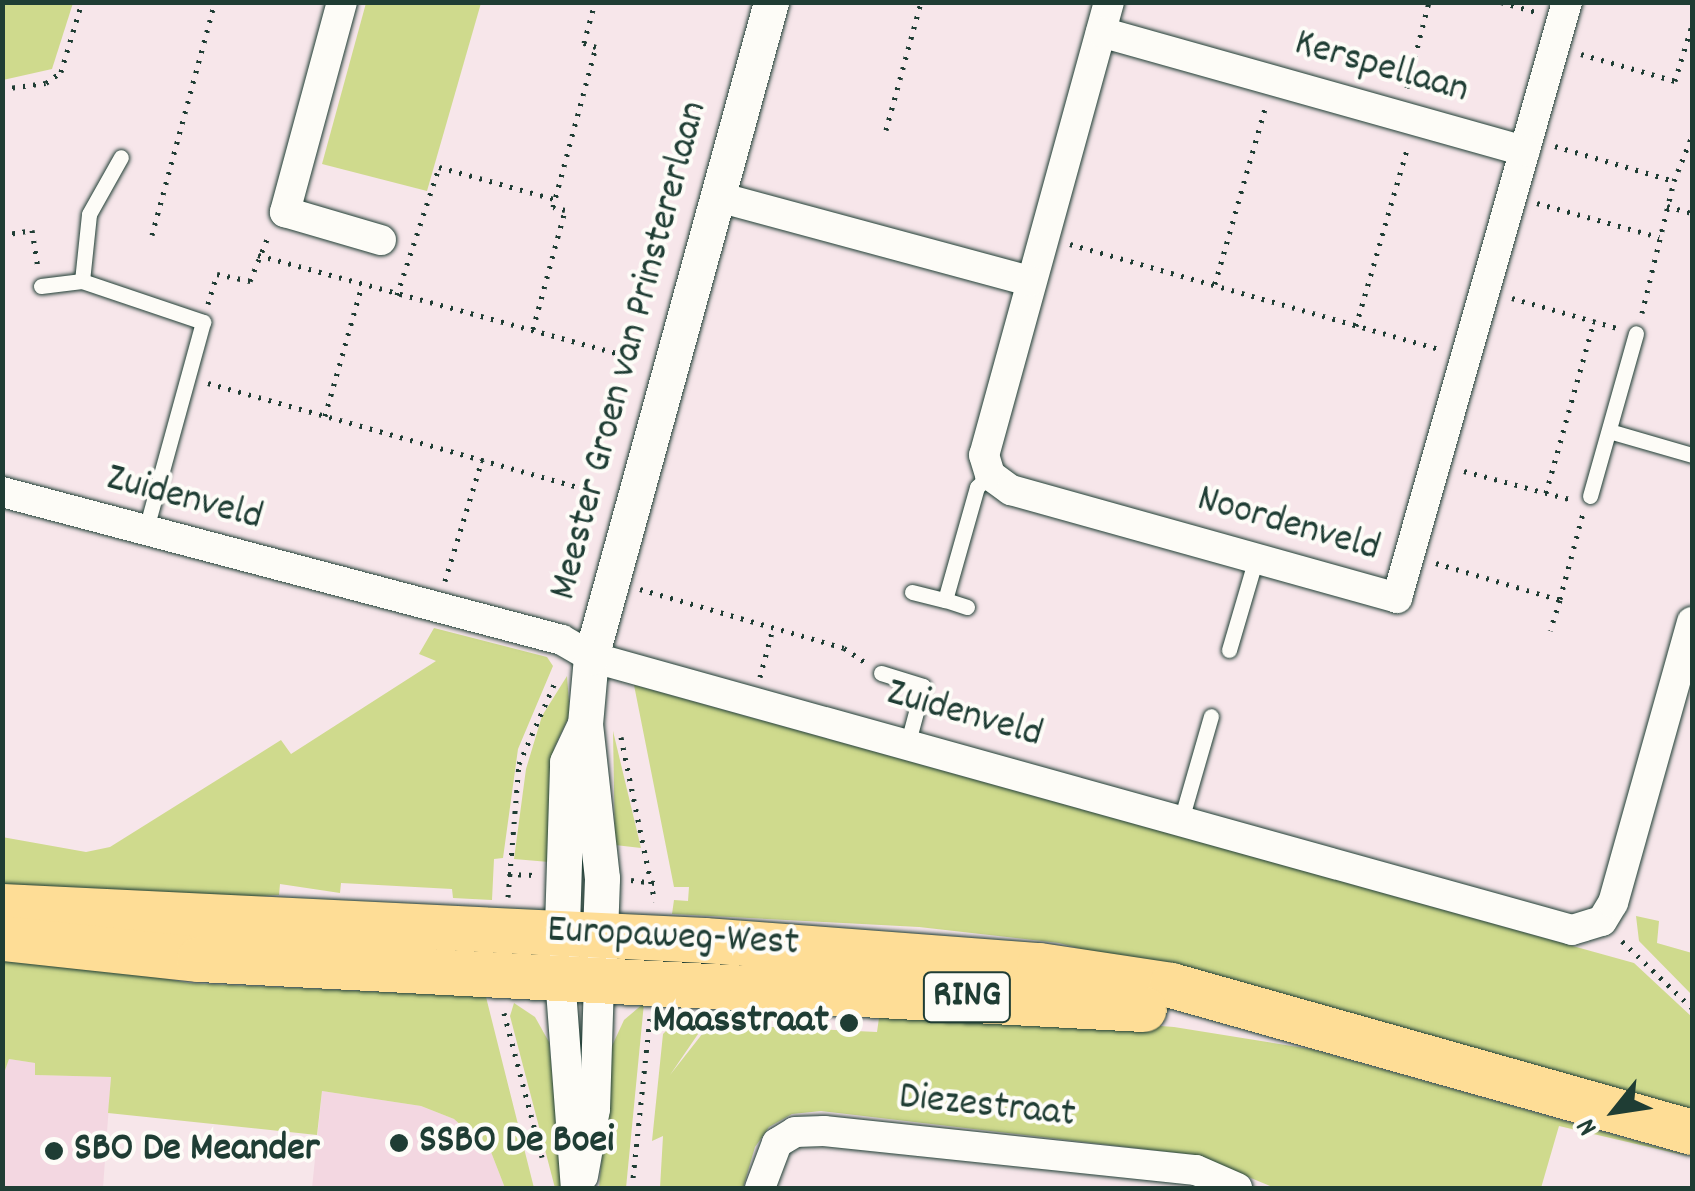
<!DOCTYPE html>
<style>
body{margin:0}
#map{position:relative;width:1695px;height:1191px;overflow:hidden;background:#f7e6ea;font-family:Dekko,sans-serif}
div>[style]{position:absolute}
.built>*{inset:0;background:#f3d7e1}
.green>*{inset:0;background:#cfda8d}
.path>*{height:5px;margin-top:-2.5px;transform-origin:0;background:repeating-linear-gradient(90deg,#1f3d34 0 2.5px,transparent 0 10.5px)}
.roads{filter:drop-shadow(0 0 2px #1f3d34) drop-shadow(0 0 2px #1f3d34)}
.service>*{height:15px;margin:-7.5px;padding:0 7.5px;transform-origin:7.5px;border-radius:7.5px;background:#fdfcf7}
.minor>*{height:30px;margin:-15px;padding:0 15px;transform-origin:15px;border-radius:15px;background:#fdfcf7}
.tertiary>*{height:35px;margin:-17.5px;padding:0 17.5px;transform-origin:17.5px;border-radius:17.5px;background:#fdfcf7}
.primary>*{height:45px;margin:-22.5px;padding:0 22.5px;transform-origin:22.5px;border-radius:22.5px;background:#fedd96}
.dots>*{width:28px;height:28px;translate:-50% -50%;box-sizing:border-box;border:5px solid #fdfcf7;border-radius:50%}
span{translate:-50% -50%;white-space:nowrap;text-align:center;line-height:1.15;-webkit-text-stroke:8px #fdfcf7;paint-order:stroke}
.shield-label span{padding:2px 8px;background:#fdfcf7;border:2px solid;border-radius:8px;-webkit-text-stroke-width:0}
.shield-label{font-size:38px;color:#1f3d34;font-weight:700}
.street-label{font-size:40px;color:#1f3d34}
.poi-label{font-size:40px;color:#1f3d34;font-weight:700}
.right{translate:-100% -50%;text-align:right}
.left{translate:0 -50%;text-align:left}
.frame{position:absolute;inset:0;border:5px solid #1f3d34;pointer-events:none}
.north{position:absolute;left:1565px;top:1061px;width:100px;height:100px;-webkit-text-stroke:8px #fdfcf7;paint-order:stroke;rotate:240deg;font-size:28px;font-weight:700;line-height:40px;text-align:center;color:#1f3d34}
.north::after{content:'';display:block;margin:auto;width:35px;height:45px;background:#1f3d34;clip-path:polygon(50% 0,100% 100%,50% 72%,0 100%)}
</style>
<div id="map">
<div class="built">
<div style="clip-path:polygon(9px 1059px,35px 1063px,36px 1075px,111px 1077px,103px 1188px,3px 1188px,2px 1076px)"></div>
<div style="clip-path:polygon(322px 1091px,421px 1106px,454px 1119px,491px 1152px,505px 1188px,312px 1188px)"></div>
</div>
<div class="green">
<div style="clip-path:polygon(2px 3px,73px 3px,52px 69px,3px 80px)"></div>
<div style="clip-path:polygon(366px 3px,481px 3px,427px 191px,322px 164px)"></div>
<div style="clip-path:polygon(434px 628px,547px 657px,553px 666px,518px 749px,503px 858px,494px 859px,492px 900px,453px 898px,452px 889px,341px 883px,340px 893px,280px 884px,279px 895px,137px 903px,3px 896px,2px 837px,86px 852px,110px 847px,281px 740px,291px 754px,436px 661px,419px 654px)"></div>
<div style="clip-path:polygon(567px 676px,570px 714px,554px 748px,549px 862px,514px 859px,526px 769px,542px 716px)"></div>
<div style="clip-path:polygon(634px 685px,1634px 963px,1692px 1017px,1692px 1111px,1059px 943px,919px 927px,672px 914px,674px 900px,688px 901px,689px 887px,674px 887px)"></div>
<div style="clip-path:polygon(613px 731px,641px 848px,615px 845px)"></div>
<div style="clip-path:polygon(1636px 916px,1659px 921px,1657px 943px,1692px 953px,1692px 995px,1639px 941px)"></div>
<div style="clip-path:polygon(2px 949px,189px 983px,486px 997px,534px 1188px,505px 1188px,491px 1152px,454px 1119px,421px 1106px,322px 1091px,317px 1135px,108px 1113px,111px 1077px,35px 1075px,35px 1063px,9px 1059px,3px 1076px)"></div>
<div style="clip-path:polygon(514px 1003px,535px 1017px,549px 1042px,563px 1188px,555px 1188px,510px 1016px)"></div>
<div style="clip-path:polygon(644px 1003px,626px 1188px,599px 1188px,612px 1046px,624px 1020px)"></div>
<div style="clip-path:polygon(951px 1010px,1174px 1027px,1310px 1049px,1692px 1157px,1559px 1126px,1541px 1188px,1275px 1188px,1195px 1155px,821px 1111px,792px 1114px,769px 1127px,755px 1147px,743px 1188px,660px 1188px,663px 1136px,652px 1141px,663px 1034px,681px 1016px,709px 1018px,670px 1075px,710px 1024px,877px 1032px,879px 1018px)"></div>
</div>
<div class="path">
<div style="left:1501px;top:2px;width:35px;rotate:16deg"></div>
<div style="left:1581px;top:54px;width:98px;rotate:16deg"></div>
<div style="left:1675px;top:81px;width:59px;rotate:-73.1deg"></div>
<div style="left:1407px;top:88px;width:89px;rotate:-75.7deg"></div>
<div style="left:2px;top:89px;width:44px;rotate:-7.8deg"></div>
<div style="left:46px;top:83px;width:19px;rotate:-36deg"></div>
<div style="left:61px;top:72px;width:73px;rotate:-73.3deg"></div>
<div style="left:886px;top:130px;width:133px;rotate:-74.7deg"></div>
<div style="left:1555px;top:146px;width:124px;rotate:16.4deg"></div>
<div style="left:1537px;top:203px;width:127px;rotate:15.6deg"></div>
<div style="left:1667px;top:206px;width:26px;rotate:16deg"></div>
<div style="left:2px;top:235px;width:30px;rotate:-9deg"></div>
<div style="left:32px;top:230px;width:37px;rotate:81deg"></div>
<div style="left:152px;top:235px;width:241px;rotate:-74.9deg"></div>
<div style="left:1070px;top:244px;width:384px;rotate:15.9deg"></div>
<div style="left:258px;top:255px;width:397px;rotate:15.3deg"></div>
<div style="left:1215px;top:284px;width:182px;rotate:-74.1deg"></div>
<div style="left:397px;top:295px;width:135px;rotate:-71.8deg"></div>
<div style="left:439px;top:167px;width:119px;rotate:15.5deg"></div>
<div style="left:1512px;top:298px;width:109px;rotate:15.9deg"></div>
<div style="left:208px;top:304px;width:31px;rotate:-73deg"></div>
<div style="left:217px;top:274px;width:34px;rotate:12deg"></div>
<div style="left:250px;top:281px;width:48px;rotate:-67.8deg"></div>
<div style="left:1642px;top:313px;width:136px;rotate:-76.4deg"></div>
<div style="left:1674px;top:181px;width:48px;rotate:-68.2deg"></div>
<div style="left:1356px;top:326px;width:187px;rotate:-73.9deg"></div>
<div style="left:533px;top:329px;width:123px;rotate:-74.9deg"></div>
<div style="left:565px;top:210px;width:12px;rotate:-166deg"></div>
<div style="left:553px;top:207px;width:166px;rotate:-75deg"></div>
<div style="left:596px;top:47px;width:13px;rotate:-162deg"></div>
<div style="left:584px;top:43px;width:42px;rotate:-75deg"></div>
<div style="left:208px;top:383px;width:409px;rotate:15.7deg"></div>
<div style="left:325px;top:416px;width:136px;rotate:-74.2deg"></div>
<div style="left:1464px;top:471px;width:109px;rotate:14.9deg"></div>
<div style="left:1546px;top:493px;width:179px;rotate:-74.4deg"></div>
<div style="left:1436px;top:563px;width:129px;rotate:16.6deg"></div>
<div style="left:1560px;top:600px;width:32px;rotate:108deg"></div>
<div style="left:445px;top:581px;width:127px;rotate:-73deg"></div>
<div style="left:640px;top:589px;width:212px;rotate:16.1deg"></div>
<div style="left:844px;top:648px;width:27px;rotate:34deg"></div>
<div style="left:1560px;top:599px;width:89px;rotate:-75deg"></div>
<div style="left:760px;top:677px;width:51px;rotate:-75.1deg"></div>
<div style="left:621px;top:737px;width:168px;rotate:78.4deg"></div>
<div style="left:508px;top:874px;width:27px;rotate:2deg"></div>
<div style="left:631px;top:880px;width:24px;rotate:7deg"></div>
<div style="left:508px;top:897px;width:133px;rotate:-85.3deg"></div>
<div style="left:519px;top:764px;width:94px;rotate:-66.2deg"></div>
<div style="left:1622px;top:941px;width:97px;rotate:43.7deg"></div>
<div style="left:504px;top:1013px;width:149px;rotate:75.2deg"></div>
<div style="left:632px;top:1188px;width:172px;rotate:-84deg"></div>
</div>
<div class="roads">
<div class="service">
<div style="left:82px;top:281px;width:67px;rotate:-84deg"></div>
<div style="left:89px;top:214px;width:65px;rotate:-60.7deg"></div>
<div style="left:41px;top:286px;width:41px;rotate:-7deg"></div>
<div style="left:82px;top:281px;width:128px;rotate:18.7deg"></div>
<div style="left:203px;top:322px;width:219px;rotate:105.4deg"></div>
<div style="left:1609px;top:431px;width:86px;rotate:16.1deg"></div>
<div style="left:1590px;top:496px;width:169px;rotate:-74.2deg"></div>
<div style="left:912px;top:592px;width:34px;rotate:14deg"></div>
<div style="left:967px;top:607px;width:23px;rotate:-162deg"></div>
<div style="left:945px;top:600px;width:117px;rotate:-74.2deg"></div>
<div style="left:977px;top:487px;width:18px;rotate:-43deg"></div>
<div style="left:1229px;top:650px;width:96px;rotate:-73.6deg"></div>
<div style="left:881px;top:673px;width:44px;rotate:17.2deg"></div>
<div style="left:923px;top:686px;width:58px;rotate:105deg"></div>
<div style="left:1181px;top:820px;width:108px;rotate:-73.9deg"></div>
</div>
<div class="minor">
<div style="left:342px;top:2px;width:218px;rotate:105.2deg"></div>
<div style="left:285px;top:212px;width:100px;rotate:16.3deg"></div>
<div style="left:1109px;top:2px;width:470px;rotate:105.4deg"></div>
<div style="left:984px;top:455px;width:21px;rotate:73deg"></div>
<div style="left:990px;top:475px;width:26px;rotate:36deg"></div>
<div style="left:1011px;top:490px;width:401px;rotate:15.6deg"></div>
<div style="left:1397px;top:598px;width:620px;rotate:-74.08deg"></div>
<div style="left:1101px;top:32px;width:440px;rotate:15.7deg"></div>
<div style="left:718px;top:197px;width:323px;rotate:15.1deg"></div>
<div style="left:2px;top:492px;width:579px;rotate:14.8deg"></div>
<div style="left:562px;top:640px;width:34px;rotate:30deg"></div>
<div style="left:591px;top:657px;width:1018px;rotate:15.55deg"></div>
<div style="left:1572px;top:930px;width:31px;rotate:-17deg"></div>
<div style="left:1602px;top:921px;width:21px;rotate:-59deg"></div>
<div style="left:1613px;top:903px;width:292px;rotate:-74.3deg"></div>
<div style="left:560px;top:977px;width:212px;rotate:85.7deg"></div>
<div style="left:583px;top:1176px;width:68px;rotate:-79.8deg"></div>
<div style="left:595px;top:1109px;width:130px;rotate:-88.2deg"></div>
<div style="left:760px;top:1188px;width:48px;rotate:-69.3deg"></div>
<div style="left:777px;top:1143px;width:21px;rotate:-31deg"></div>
<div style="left:795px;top:1132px;width:29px;rotate:-2deg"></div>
<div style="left:824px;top:1131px;width:374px;rotate:6deg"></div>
<div style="left:1196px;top:1170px;width:45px;rotate:23.7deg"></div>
</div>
<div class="tertiary">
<div style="left:561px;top:958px;width:196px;rotate:-88.2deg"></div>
<div style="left:567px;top:762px;width:42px;rotate:-64.7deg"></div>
<div style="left:599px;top:961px;width:83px;rotate:-87.9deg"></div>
<div style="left:602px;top:878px;width:155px;rotate:-96.3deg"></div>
<div style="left:585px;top:724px;width:67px;rotate:-84.9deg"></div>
<div style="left:591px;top:657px;width:679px;rotate:-74.63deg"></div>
</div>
<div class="primary">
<div style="left:2px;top:906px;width:703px;rotate:2.77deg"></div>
<div style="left:704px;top:940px;width:336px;rotate:4.3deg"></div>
<div style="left:1039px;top:965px;width:134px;rotate:8.6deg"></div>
<div style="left:1171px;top:985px;width:541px;rotate:15.76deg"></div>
<div style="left:2px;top:938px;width:198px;rotate:6.1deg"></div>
<div style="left:199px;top:959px;width:946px;rotate:3.03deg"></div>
</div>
</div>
<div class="dots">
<div style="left:849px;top:1023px;background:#1f3d34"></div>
<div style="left:399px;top:1143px;background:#1f3d34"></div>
<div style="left:54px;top:1151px;background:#1f3d34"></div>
</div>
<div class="shield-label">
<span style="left:967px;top:997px">RING</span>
</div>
<div class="street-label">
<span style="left:1381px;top:69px;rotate:16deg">Kerspellaan</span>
<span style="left:631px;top:351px;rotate:-75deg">Meester Groen van Prinstererlaan</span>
<span style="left:184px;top:500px;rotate:15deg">Zuidenveld</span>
<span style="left:1288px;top:526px;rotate:16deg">Noordenveld</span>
<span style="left:964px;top:716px;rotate:16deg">Zuidenveld</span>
<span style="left:673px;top:939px;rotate:3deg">Europaweg-West</span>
<span style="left:987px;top:1108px;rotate:6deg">Diezestraat</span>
</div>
<div class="poi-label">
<span class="right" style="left:829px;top:1023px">Maasstraat</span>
<span class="left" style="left:419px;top:1143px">SSBO De Boei</span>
<span class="left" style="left:74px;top:1151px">SBO De Meander</span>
</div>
<div class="frame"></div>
<div class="north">N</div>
</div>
